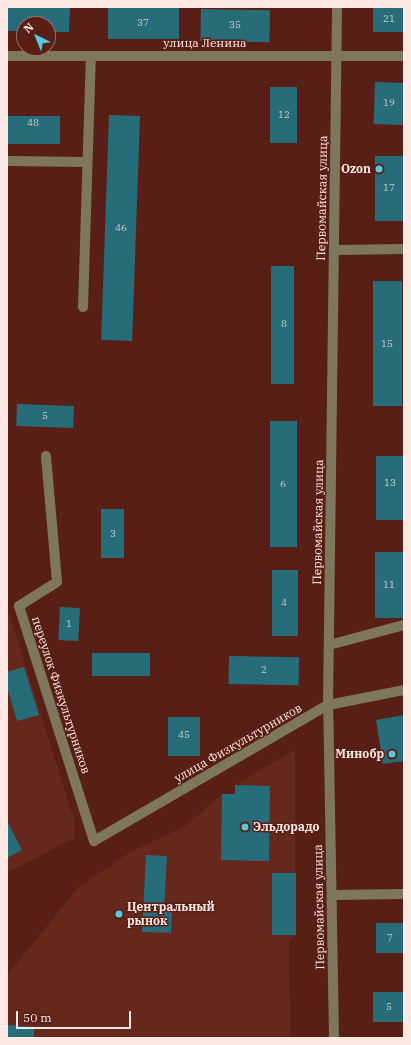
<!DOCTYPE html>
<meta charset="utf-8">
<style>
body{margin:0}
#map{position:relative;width:411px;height:1045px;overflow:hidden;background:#581f16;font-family:"IBM Plex Serif",serif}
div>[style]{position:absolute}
.built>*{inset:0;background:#66271c}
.building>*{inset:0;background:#276d79;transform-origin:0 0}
.minor>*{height:10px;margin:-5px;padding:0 5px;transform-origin:5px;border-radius:5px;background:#7f775d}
.dots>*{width:11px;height:11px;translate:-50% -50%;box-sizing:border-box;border:2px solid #581f16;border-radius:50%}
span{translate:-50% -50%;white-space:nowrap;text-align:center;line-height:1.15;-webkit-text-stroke:3px #581f16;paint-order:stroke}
.number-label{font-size:10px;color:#c8c9c8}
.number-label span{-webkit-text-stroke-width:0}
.street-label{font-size:12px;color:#fee8e3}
.poi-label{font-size:12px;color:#fee8e3;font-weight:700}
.right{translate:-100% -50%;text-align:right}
.left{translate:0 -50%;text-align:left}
.frame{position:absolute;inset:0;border:8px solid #fee8e3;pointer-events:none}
.north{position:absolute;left:16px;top:16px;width:40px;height:40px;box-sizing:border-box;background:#581f16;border:1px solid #9a6f68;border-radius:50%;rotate:317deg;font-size:11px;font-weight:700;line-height:16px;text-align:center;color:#fee8e3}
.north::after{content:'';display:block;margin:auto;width:14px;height:18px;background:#55cadf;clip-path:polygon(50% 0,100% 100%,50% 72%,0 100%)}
.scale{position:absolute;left:16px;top:1011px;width:115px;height:18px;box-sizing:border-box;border:2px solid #fee8e3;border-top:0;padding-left:5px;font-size:12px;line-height:14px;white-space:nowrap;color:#fee8e3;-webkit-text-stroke:3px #581f16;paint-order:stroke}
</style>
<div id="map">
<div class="built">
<div style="clip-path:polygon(7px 607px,75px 823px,74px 838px,7px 873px)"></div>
<div style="clip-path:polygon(295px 750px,295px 935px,289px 942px,290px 1038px,7px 1038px,7px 975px,78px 888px,130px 852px,186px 826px,222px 794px,235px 794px,235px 785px)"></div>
</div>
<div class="building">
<div style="clip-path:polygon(7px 7px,70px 7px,69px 32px,48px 32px,48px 24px,24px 24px,24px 31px,7px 31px)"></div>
<div style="left:108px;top:7px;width:71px;height:32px"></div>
<div style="left:373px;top:7px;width:31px;height:25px"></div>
<div style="left:201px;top:9px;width:69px;height:32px;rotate:1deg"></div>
<div style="left:375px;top:82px;width:29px;height:42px;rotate:2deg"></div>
<div style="left:270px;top:87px;width:27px;height:56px"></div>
<div style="left:109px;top:115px;width:31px;height:225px;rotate:2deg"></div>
<div style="left:7px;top:116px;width:53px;height:28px"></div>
<div style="left:375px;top:156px;width:28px;height:65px"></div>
<div style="left:271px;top:266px;width:23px;height:118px"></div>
<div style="left:373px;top:281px;width:29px;height:125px"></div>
<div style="left:17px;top:404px;width:57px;height:22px;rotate:2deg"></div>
<div style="left:270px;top:421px;width:27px;height:126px"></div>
<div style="left:376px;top:456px;width:28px;height:64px"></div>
<div style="left:101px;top:509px;width:23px;height:49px"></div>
<div style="left:375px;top:552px;width:28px;height:66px"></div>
<div style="left:272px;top:570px;width:26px;height:66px"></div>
<div style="left:60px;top:607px;width:20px;height:33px;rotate:3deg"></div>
<div style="left:92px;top:653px;width:58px;height:23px"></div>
<div style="left:229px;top:656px;width:70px;height:28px;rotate:1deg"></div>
<div style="clip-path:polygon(24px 667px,39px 715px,17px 721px,7px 687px,7px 672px)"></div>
<div style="clip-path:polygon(404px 715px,404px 761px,383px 764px,376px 720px)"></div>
<div style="left:168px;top:717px;width:32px;height:39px"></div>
<div style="clip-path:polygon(235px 785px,270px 786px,269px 861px,221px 860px,222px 794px,235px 794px)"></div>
<div style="clip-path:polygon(7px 821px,22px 850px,7px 858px)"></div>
<div style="clip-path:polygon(146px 855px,167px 856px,164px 910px,172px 910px,171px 933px,142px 932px)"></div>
<div style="left:272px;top:873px;width:24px;height:62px"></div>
<div style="left:404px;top:923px;width:30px;height:28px;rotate:90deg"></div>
<div style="left:373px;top:992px;width:31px;height:30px"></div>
<div style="clip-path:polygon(8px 1025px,34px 1027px,34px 1038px,7px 1038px)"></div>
</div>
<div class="minor">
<div style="left:7px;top:56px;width:397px"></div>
<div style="left:7px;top:161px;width:80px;rotate:0.7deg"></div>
<div style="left:335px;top:250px;width:69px;rotate:-0.8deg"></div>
<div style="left:83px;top:307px;width:251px;rotate:-88.2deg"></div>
<div style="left:46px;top:456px;width:126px;rotate:85deg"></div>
<div style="left:57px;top:582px;width:45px;rotate:147.7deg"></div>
<div style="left:19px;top:606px;width:247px;rotate:72.3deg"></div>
<div style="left:94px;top:841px;width:271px;rotate:-30.2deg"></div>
<div style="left:328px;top:705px;width:77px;rotate:-11.2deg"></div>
<div style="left:329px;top:645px;width:78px;rotate:-14.9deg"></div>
<div style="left:332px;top:895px;width:72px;rotate:-0.8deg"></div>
<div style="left:334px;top:1038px;width:333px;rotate:-91deg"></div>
<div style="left:328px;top:705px;width:698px;rotate:-89.26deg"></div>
</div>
<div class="dots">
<div style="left:379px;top:169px;background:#55cadf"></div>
<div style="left:392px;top:754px;background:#55cadf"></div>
<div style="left:245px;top:827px;background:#55cadf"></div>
<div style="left:119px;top:914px;background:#55cadf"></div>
</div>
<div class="number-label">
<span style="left:389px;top:19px">21</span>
<span style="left:143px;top:23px">37</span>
<span style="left:235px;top:25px">35</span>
<span style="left:389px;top:103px">19</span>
<span style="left:284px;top:115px">12</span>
<span style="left:33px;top:123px">48</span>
<span style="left:389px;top:188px">17</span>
<span style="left:121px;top:228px">46</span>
<span style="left:284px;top:324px">8</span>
<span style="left:387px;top:344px">15</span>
<span style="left:45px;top:416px">5</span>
<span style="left:390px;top:483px">13</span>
<span style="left:283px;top:484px">6</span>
<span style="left:113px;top:534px">3</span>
<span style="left:389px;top:585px">11</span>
<span style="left:284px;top:603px">4</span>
<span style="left:69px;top:624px">1</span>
<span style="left:264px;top:670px">2</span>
<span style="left:184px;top:735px">45</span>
<span style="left:390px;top:938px">7</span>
<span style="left:389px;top:1007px">5</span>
</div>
<div class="street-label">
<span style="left:205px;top:43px">улица Ленина</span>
<span style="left:322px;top:198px;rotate:-89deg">Первомайская улица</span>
<span style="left:318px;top:522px;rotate:-89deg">Первомайская улица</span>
<span style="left:61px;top:695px;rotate:72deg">переулок Физкультурников</span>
<span style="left:238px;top:743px;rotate:-30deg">улица Физкультурников</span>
<span style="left:319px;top:907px;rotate:-91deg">Первомайская улица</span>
</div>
<div class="poi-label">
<span class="right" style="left:371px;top:169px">Ozon</span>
<span class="right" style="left:384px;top:754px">Минобр</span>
<span class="left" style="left:253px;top:827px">Эльдорадо</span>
<span class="left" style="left:127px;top:914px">Центральный<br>рынок</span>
</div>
<div class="frame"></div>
<div class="north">N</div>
<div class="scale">50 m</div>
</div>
